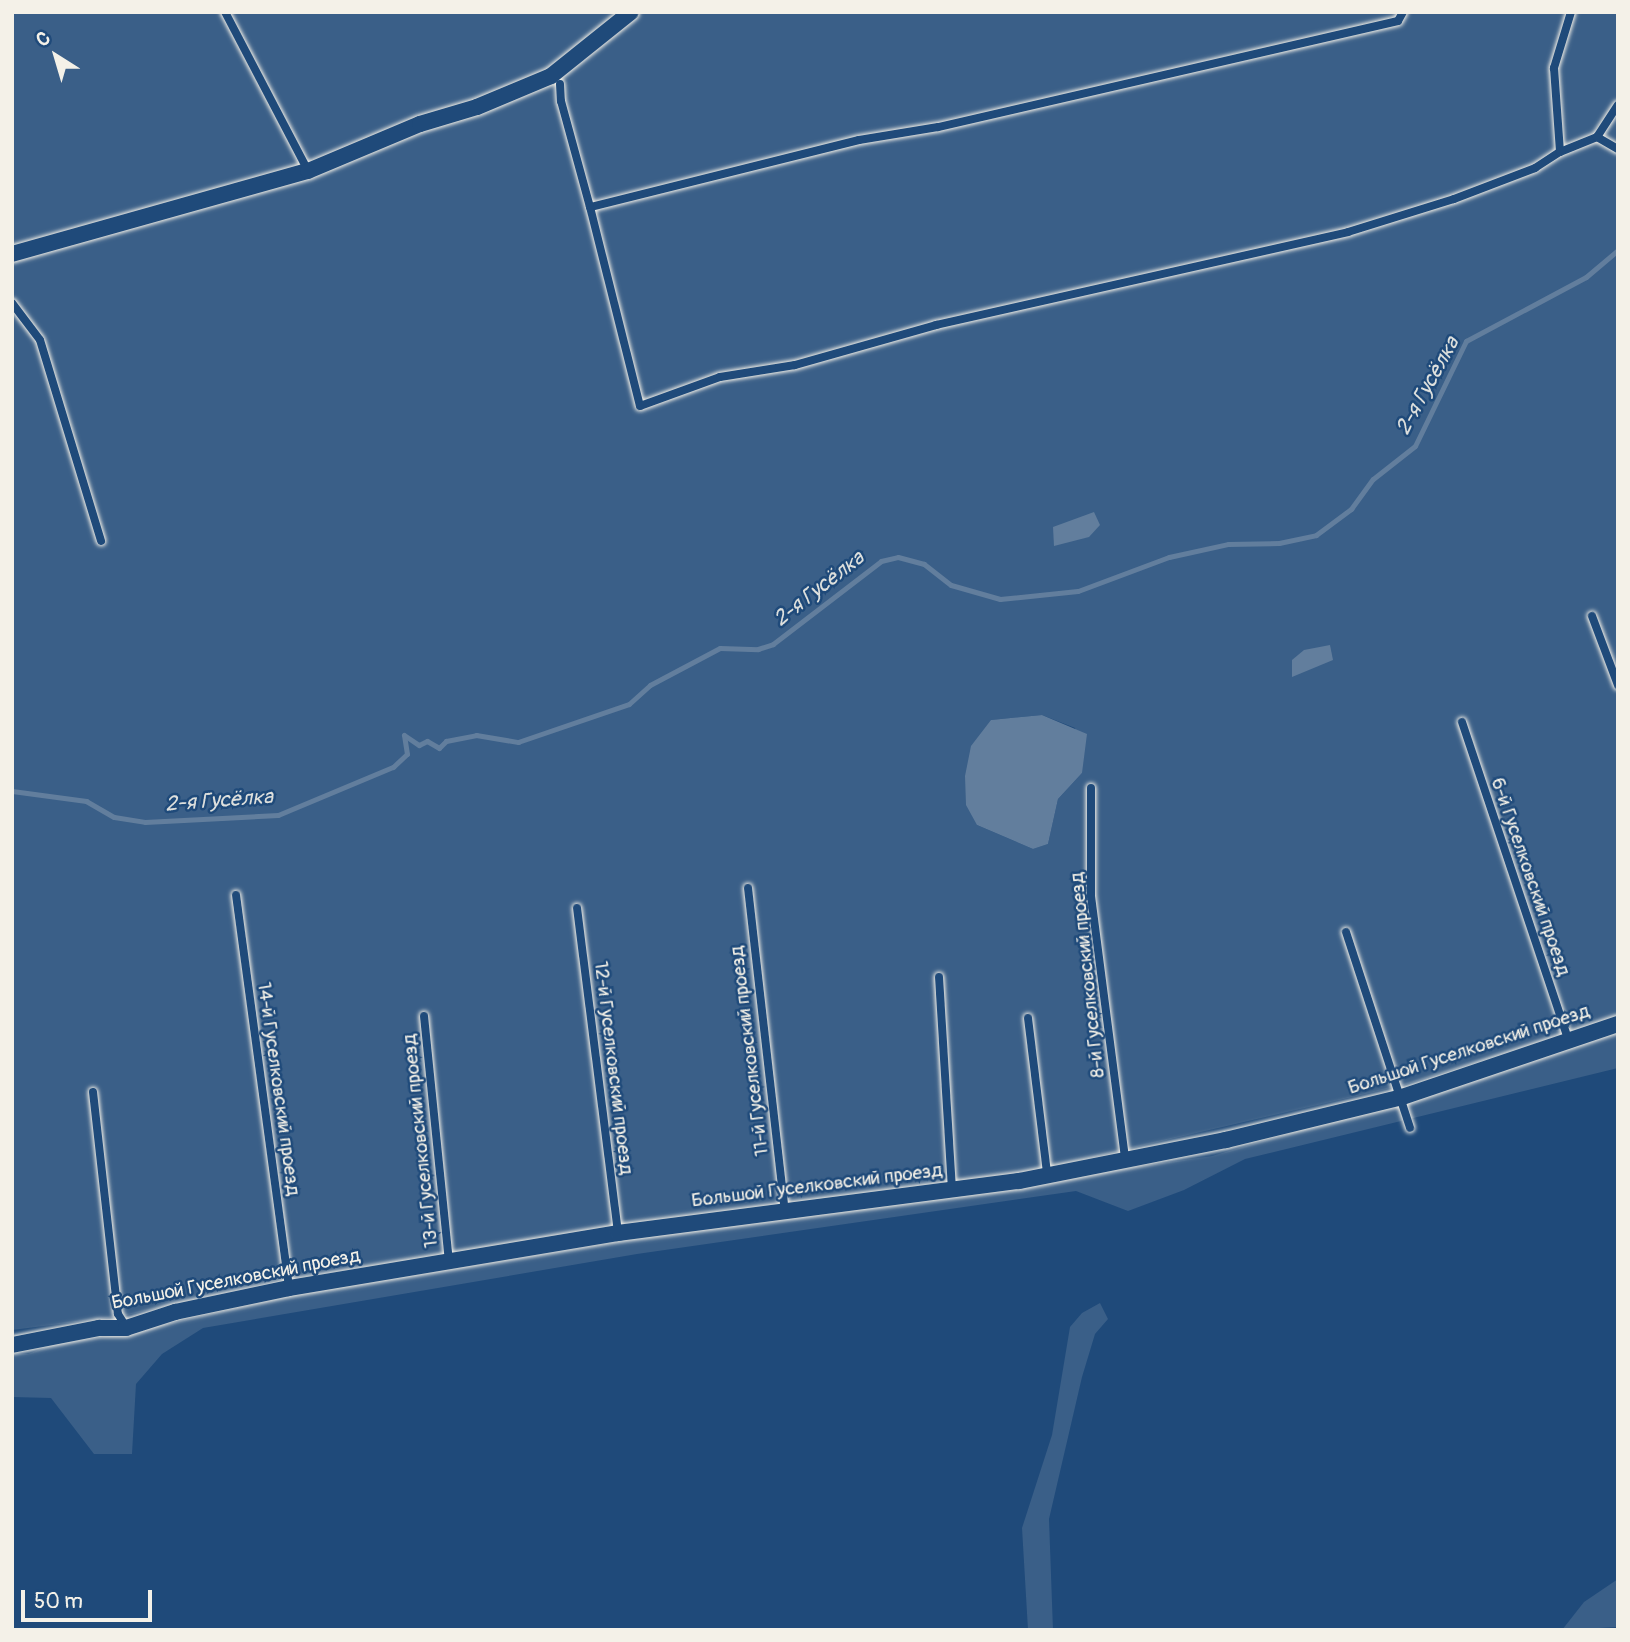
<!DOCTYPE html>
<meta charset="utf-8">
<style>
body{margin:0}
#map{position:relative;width:1630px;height:1642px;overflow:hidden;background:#1f4a7a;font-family:Pangolin,sans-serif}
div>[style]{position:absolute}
.green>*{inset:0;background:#3a5f88}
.water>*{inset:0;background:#627e9d}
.stream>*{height:5px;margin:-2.5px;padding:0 2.5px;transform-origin:2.5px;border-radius:2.5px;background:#627e9d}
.roads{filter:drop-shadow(0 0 2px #f4f1e8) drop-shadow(0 0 2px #f4f1e8)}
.service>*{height:8px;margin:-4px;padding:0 4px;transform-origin:4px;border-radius:4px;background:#1f4a7a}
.minor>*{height:16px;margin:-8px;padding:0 8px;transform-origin:8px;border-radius:8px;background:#1f4a7a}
span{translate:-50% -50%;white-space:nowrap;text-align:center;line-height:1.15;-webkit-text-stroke:5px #1f4a7a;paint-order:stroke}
.street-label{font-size:19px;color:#f4f1e8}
.water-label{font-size:21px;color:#dee0dd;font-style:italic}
.frame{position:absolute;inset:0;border:14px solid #f4f1e8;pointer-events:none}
.north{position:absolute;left:21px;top:21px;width:70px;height:70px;-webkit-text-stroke:5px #1f4a7a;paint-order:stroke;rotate:323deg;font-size:19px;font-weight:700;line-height:28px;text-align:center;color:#f4f1e8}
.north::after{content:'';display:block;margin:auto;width:24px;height:32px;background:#f4f1e8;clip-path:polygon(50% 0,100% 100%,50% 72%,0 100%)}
.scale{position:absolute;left:21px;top:1590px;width:131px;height:32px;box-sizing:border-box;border:4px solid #f4f1e8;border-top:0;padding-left:9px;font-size:21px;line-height:24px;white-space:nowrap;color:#f4f1e8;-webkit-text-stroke:5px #1f4a7a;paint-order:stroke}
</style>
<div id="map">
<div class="green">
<div style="clip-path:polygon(evenodd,12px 12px,1618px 12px,1618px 1017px,1404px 1085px,1020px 1174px,441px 1255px,275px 1281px,123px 1316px,12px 1330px,12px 12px,1042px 715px,1075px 728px,1082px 773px,1058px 799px,1048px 844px,1033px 849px,977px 825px,991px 720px,1042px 715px)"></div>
<div style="clip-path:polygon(1618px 1028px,1618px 1068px,1245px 1159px,1184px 1190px,1128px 1211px,1076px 1191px,637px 1254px,203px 1328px,162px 1354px,136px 1384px,132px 1454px,94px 1454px,51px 1398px,12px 1397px,12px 1353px,28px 1354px,55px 1344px,119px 1335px,294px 1295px,703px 1228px,1212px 1156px,1377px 1108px)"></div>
<div style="clip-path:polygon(1100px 1303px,1108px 1319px,1095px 1334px,1082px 1377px,1049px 1519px,1053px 1630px,1028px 1630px,1022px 1528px,1052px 1435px,1070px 1327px,1082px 1313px)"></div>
<div style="clip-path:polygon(1618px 1579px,1618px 1627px,1562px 1630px,1584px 1602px)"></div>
</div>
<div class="water">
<div style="clip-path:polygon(1094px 512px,1100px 525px,1089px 537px,1054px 546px,1053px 527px)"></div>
<div style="clip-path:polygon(1330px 645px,1333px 660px,1292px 677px,1292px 660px,1304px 650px)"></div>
<div style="clip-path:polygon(1042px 715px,1087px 734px,1082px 773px,1058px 799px,1048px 844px,1033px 849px,977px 825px,966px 805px,965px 776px,971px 746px,991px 720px)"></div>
</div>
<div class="stream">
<div style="left:12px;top:791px;width:75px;rotate:7.7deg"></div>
<div style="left:86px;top:801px;width:32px;rotate:30deg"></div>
<div style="left:114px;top:817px;width:31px;rotate:9deg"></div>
<div style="left:145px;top:822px;width:133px;rotate:-3deg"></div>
<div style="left:278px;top:815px;width:125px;rotate:-22.7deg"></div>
<div style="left:393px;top:767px;width:19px;rotate:-43deg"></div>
<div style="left:407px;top:754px;width:19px;rotate:-99deg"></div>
<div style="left:404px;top:735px;width:18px;rotate:34deg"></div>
<div style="left:419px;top:745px;width:9px;rotate:-27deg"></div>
<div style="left:427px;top:741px;width:14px;rotate:30deg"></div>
<div style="left:439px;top:748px;width:10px;rotate:-45deg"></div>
<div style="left:446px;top:741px;width:31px;rotate:-11deg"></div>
<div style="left:476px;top:735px;width:43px;rotate:9.5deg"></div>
<div style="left:518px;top:742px;width:117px;rotate:-18.9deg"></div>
<div style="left:629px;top:704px;width:28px;rotate:-42deg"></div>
<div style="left:650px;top:685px;width:79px;rotate:-27.9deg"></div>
<div style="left:720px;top:648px;width:38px;rotate:2deg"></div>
<div style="left:758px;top:649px;width:16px;rotate:-18deg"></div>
<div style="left:773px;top:644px;width:136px;rotate:-37.5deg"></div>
<div style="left:881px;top:561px;width:17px;rotate:-13deg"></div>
<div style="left:898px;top:557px;width:27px;rotate:15deg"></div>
<div style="left:924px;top:564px;width:34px;rotate:38deg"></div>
<div style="left:951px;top:585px;width:51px;rotate:15.9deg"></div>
<div style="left:1000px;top:599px;width:78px;rotate:-5.9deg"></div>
<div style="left:1078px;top:591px;width:97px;rotate:-20.5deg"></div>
<div style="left:1169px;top:557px;width:60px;rotate:-12.4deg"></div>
<div style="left:1228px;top:544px;width:51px;rotate:-1.1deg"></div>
<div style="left:1279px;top:543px;width:38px;rotate:-12deg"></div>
<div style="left:1316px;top:535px;width:44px;rotate:-36.6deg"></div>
<div style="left:1351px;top:509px;width:37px;rotate:-54deg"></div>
<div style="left:1373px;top:479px;width:53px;rotate:-38.2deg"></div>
<div style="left:1415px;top:446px;width:117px;rotate:-64.1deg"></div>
<div style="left:1466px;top:341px;width:136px;rotate:-28.1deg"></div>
<div style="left:1586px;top:277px;width:42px;rotate:-40.2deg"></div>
</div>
<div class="roads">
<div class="service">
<div style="left:225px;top:12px;width:179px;rotate:62.4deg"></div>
<div style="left:1403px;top:12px;width:10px;rotate:119deg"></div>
<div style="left:1398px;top:21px;width:472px;rotate:167deg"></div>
<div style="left:938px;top:127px;width:80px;rotate:170.7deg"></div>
<div style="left:859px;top:140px;width:277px;rotate:166deg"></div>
<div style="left:590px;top:207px;width:205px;rotate:75.9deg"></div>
<div style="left:640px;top:406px;width:85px;rotate:-19.9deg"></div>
<div style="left:720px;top:377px;width:76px;rotate:-9.1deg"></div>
<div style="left:795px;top:365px;width:147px;rotate:-15.8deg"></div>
<div style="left:936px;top:325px;width:422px;rotate:-12.7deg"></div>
<div style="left:1348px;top:232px;width:111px;rotate:-17.3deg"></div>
<div style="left:1454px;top:199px;width:87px;rotate:-20.9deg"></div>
<div style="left:1535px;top:168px;width:30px;rotate:-33deg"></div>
<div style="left:1571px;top:12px;width:59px;rotate:106.9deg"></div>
<div style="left:1554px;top:68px;width:84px;rotate:85.9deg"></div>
<div style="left:1560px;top:152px;width:40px;rotate:-22deg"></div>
<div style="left:1597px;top:137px;width:38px;rotate:-57deg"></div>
<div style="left:560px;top:84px;width:17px;rotate:87deg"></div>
<div style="left:561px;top:101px;width:110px;rotate:74.7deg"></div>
<div style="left:1597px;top:137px;width:24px;rotate:30deg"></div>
<div style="left:12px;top:303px;width:46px;rotate:52.9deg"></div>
<div style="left:40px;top:340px;width:210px;rotate:73.1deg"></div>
<div style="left:1592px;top:616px;width:74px;rotate:69.4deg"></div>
<div style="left:1462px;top:722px;width:337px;rotate:71.5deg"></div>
<div style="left:1091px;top:788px;width:108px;rotate:90deg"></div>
<div style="left:1091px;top:896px;width:265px;rotate:82.6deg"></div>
<div style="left:748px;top:888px;width:325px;rotate:83.5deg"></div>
<div style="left:236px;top:895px;width:397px;rotate:82.3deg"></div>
<div style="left:577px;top:908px;width:328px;rotate:82.8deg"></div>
<div style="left:1346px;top:932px;width:206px;rotate:71.9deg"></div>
<div style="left:939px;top:977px;width:213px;rotate:86.5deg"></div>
<div style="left:424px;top:1016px;width:247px;rotate:84.2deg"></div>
<div style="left:1028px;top:1018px;width:156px;rotate:83deg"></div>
<div style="left:93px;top:1092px;width:223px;rotate:83.6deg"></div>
<div style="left:118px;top:1314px;width:15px;rotate:58deg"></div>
</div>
<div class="minor">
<div style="left:12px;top:254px;width:307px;rotate:-15.7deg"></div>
<div style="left:308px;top:171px;width:121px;rotate:-22.8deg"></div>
<div style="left:420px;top:124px;width:59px;rotate:-16.6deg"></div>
<div style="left:477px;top:107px;width:80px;rotate:-22.7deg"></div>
<div style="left:551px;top:76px;width:102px;rotate:-38.7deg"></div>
<div style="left:12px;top:1345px;width:89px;rotate:-11.1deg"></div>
<div style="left:99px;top:1328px;width:27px"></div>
<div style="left:126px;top:1328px;width:52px;rotate:-18.1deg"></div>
<div style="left:175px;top:1312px;width:116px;rotate:-11.9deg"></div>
<div style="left:289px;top:1288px;width:334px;rotate:-9.5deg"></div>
<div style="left:618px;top:1233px;width:404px;rotate:-7.4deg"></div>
<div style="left:1019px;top:1181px;width:211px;rotate:-11.2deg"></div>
<div style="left:1226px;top:1140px;width:181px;rotate:-13.7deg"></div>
<div style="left:1402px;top:1097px;width:228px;rotate:-18.7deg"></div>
</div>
</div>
<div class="street-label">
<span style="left:1530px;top:877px;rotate:71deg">6-й Гуселковский проезд</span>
<span style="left:1088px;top:975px;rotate:-96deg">8-й Гуселковский проезд</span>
<span style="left:1469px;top:1050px;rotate:-18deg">Большой Гуселковский проезд</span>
<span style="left:750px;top:1051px;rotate:-97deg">11-й Гуселковский проезд</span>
<span style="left:613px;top:1068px;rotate:83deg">12-й Гуселковский проезд</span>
<span style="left:278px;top:1089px;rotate:82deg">14-й Гуселковский проезд</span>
<span style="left:421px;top:1141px;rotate:-96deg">13-й Гуселковский проезд</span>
<span style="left:817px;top:1186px;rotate:-7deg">Большой Гуселковский проезд</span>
<span style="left:236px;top:1280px;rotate:-11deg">Большой Гуселковский проезд</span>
</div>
<div class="water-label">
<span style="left:1428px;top:386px;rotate:-61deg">2-я Гусёлка</span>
<span style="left:819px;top:589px;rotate:-38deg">2-я Гусёлка</span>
<span style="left:219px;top:801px;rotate:-4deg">2-я Гусёлка</span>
</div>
<div class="frame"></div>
<div class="north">С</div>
<div class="scale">50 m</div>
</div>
